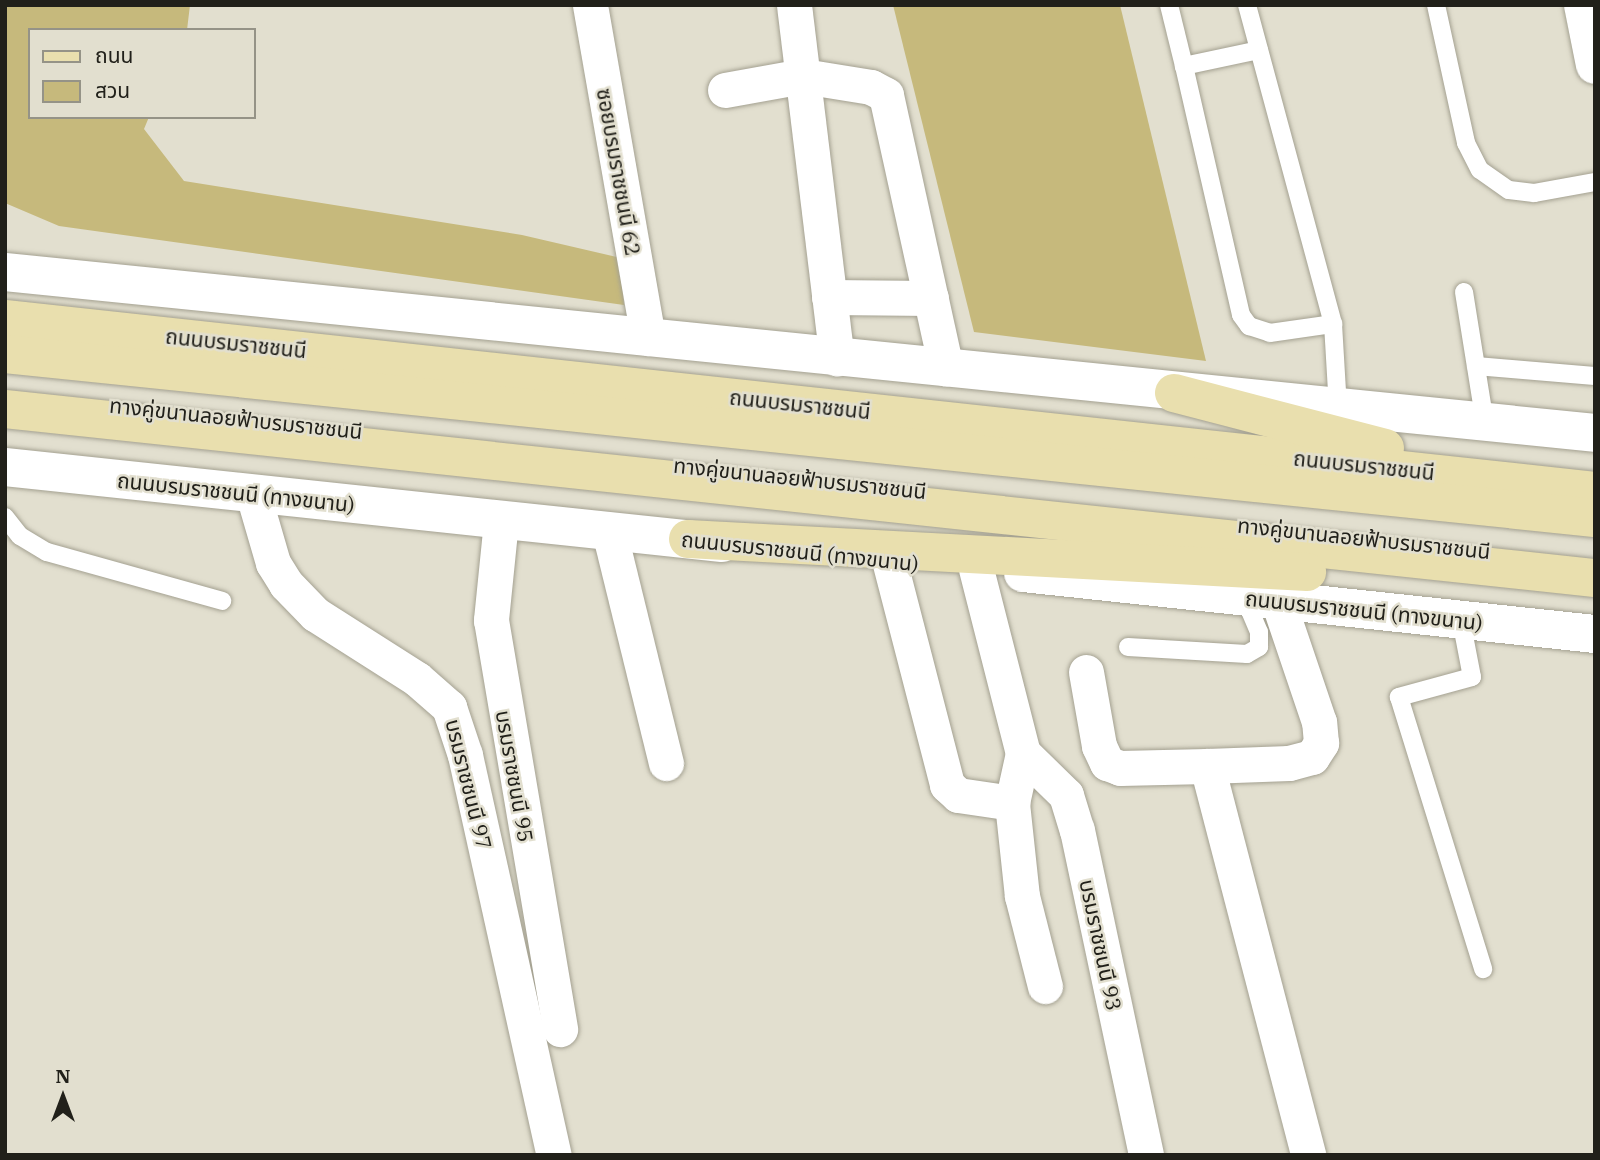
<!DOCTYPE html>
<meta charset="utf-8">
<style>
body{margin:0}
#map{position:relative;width:1600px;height:1160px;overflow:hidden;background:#e2dfcf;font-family:"IBM Plex Serif","Noto Sans Thai",serif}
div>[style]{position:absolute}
.green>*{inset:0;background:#c6b97c}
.roads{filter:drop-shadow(0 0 2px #a4a191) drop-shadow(0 0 2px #a4a191)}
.lane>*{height:18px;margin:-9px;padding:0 9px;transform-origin:9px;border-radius:9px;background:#fff}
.street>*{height:35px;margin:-17.5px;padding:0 17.5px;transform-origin:17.5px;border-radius:17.5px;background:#fff}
.secondary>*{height:38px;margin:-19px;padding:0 19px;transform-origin:19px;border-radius:19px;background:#fff}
.primary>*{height:38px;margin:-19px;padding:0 19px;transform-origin:19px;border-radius:19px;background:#e9dfae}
span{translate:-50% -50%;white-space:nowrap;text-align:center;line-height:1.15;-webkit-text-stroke:5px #e2dfcf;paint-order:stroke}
.street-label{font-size:21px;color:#21201a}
.frame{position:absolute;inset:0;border:7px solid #21201a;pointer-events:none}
.legend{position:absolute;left:28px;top:28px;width:228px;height:91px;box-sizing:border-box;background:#e2dfcf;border:2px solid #959387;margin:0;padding:9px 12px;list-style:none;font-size:21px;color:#21201a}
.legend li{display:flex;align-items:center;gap:14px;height:35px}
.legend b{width:35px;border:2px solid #959387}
.north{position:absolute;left:28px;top:1062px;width:70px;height:70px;-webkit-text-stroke:5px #e2dfcf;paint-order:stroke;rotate:0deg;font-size:19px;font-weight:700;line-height:28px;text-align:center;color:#21201a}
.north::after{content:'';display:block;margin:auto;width:24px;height:32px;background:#21201a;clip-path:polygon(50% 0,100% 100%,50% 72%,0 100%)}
</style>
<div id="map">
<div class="green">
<div style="clip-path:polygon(5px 5px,190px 5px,187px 30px,30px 30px,30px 117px,149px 117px,144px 129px,184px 181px,522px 235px,621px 258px,624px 305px,59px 226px,5px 203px)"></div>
<div style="clip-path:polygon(893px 5px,1120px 5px,1206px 361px,974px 332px)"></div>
</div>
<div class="roads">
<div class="lane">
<div style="left:1169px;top:5px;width:63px;rotate:76.2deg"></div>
<div style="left:1247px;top:5px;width:330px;rotate:74.9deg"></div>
<div style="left:1333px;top:324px;width:85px;rotate:86.6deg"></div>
<div style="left:1436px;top:5px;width:141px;rotate:77.7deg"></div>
<div style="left:1466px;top:143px;width:30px;rotate:63deg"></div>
<div style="left:1480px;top:170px;width:35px;rotate:35deg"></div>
<div style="left:1509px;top:190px;width:25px;rotate:7deg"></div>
<div style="left:1534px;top:193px;width:62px;rotate:-10.2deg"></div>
<div style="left:1259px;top:50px;width:77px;rotate:168deg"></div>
<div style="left:1184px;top:66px;width:255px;rotate:77.1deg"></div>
<div style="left:1241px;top:315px;width:14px;rotate:54deg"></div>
<div style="left:1249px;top:326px;width:22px;rotate:18deg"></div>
<div style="left:1270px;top:333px;width:64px;rotate:-8.1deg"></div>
<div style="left:1464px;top:292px;width:133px;rotate:80.9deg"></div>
<div style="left:1476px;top:366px;width:119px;rotate:4.8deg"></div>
<div style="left:5px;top:517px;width:24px;rotate:52deg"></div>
<div style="left:20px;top:536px;width:31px;rotate:31deg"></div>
<div style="left:47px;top:552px;width:182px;rotate:15.6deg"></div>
<div style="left:1461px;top:620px;width:58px;rotate:79.1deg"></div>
<div style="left:1472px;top:677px;width:76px;rotate:164.7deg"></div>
<div style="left:1399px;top:697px;width:285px;rotate:72.8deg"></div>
<div style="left:1128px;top:647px;width:119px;rotate:3.4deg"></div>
<div style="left:1247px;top:654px;width:14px;rotate:-30deg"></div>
<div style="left:1259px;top:647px;width:15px;rotate:-90deg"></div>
<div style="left:1259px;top:632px;width:38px;rotate:-113deg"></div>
</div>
<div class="street">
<div style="left:590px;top:5px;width:338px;rotate:80.1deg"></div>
<div style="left:794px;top:5px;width:356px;rotate:83.1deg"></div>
<div style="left:725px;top:90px;width:79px;rotate:-10.2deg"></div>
<div style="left:803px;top:76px;width:69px;rotate:9.2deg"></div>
<div style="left:871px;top:87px;width:17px;rotate:28deg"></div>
<div style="left:886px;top:95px;width:280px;rotate:77.6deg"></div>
<div style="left:829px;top:297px;width:102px;rotate:0.6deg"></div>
<div style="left:253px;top:494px;width:72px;rotate:73.8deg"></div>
<div style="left:273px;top:563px;width:25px;rotate:58deg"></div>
<div style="left:286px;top:584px;width:42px;rotate:46deg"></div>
<div style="left:315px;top:614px;width:121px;rotate:32.5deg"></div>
<div style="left:417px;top:679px;width:43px;rotate:41.2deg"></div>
<div style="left:449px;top:707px;width:51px;rotate:71.6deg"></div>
<div style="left:465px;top:755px;width:410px;rotate:77.5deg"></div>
<div style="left:501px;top:521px;width:100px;rotate:95.8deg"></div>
<div style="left:491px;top:620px;width:415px;rotate:80.4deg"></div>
<div style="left:609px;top:531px;width:239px;rotate:76.2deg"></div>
<div style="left:889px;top:560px;width:232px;rotate:75.5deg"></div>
<div style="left:947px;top:785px;width:15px;rotate:42deg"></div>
<div style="left:958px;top:795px;width:55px;rotate:8.4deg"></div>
<div style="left:976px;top:569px;width:190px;rotate:75.7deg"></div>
<div style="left:1023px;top:753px;width:51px;rotate:102.4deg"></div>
<div style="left:1012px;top:803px;width:94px;rotate:83.9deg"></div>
<div style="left:1022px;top:896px;width:93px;rotate:75.7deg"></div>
<div style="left:1086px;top:672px;width:75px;rotate:80deg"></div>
<div style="left:1099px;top:746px;width:19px;rotate:65deg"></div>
<div style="left:1107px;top:763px;width:14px;rotate:21deg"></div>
<div style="left:1120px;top:768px;width:87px;rotate:-1.3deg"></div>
<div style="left:1207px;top:766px;width:82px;rotate:-2.1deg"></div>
<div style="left:1289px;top:763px;width:24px;rotate:-15deg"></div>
<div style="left:1312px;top:757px;width:17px;rotate:-57deg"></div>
<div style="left:1321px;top:743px;width:21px;rotate:-95deg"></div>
<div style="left:1319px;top:722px;width:128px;rotate:-108.7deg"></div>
<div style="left:1023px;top:753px;width:60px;rotate:44.3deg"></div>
<div style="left:1066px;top:795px;width:37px;rotate:73deg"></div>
<div style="left:1077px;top:830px;width:332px;rotate:78deg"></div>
<div style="left:1207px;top:766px;width:402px;rotate:75.4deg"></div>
</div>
<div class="secondary">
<div style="left:1583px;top:5px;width:61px;rotate:78.7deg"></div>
<div style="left:5px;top:272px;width:1598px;rotate:5.78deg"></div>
<div style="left:5px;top:467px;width:721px;rotate:6.05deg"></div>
<div style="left:1023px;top:573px;width:575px;rotate:6.09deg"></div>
</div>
<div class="primary">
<div style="left:5px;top:319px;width:1599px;rotate:6.17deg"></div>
<div style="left:5px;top:354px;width:1598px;rotate:5.89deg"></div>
<div style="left:1174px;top:393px;width:218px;rotate:14.6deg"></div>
<div style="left:5px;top:409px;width:1599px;rotate:6.07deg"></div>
<div style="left:688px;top:539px;width:620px;rotate:3.05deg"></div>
</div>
</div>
<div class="street-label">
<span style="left:619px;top:172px;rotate:80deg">ซอยบรมราชชนนี 62</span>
<span style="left:236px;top:343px;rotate:6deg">ถนนบรมราชชนนี</span>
<span style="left:800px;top:404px;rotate:6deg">ถนนบรมราชชนนี</span>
<span style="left:236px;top:418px;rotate:6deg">ทางคู่ขนานลอยฟ้าบรมราชชนนี</span>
<span style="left:1364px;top:465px;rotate:6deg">ถนนบรมราชชนนี</span>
<span style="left:800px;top:478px;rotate:6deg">ทางคู่ขนานลอยฟ้าบรมราชชนนี</span>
<span style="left:236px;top:492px;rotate:6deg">ถนนบรมราชชนนี (ทางขนาน)</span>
<span style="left:1364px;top:538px;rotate:6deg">ทางคู่ขนานลอยฟ้าบรมราชชนนี</span>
<span style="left:800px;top:551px;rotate:6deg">ถนนบรมราชชนนี (ทางขนาน)</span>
<span style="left:1364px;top:610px;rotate:6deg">ถนนบรมราชชนนี (ทางขนาน)</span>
<span style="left:515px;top:776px;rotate:80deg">บรมราชชนนี 95</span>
<span style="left:469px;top:784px;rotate:76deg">บรมราชชนนี 97</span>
<span style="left:1101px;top:945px;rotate:78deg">บรมราชชนนี 93</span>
</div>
<div class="frame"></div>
<ul class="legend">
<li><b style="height:9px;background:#e9dfae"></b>ถนน</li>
<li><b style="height:19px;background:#c6b97c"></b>สวน</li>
</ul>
<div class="north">N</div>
</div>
